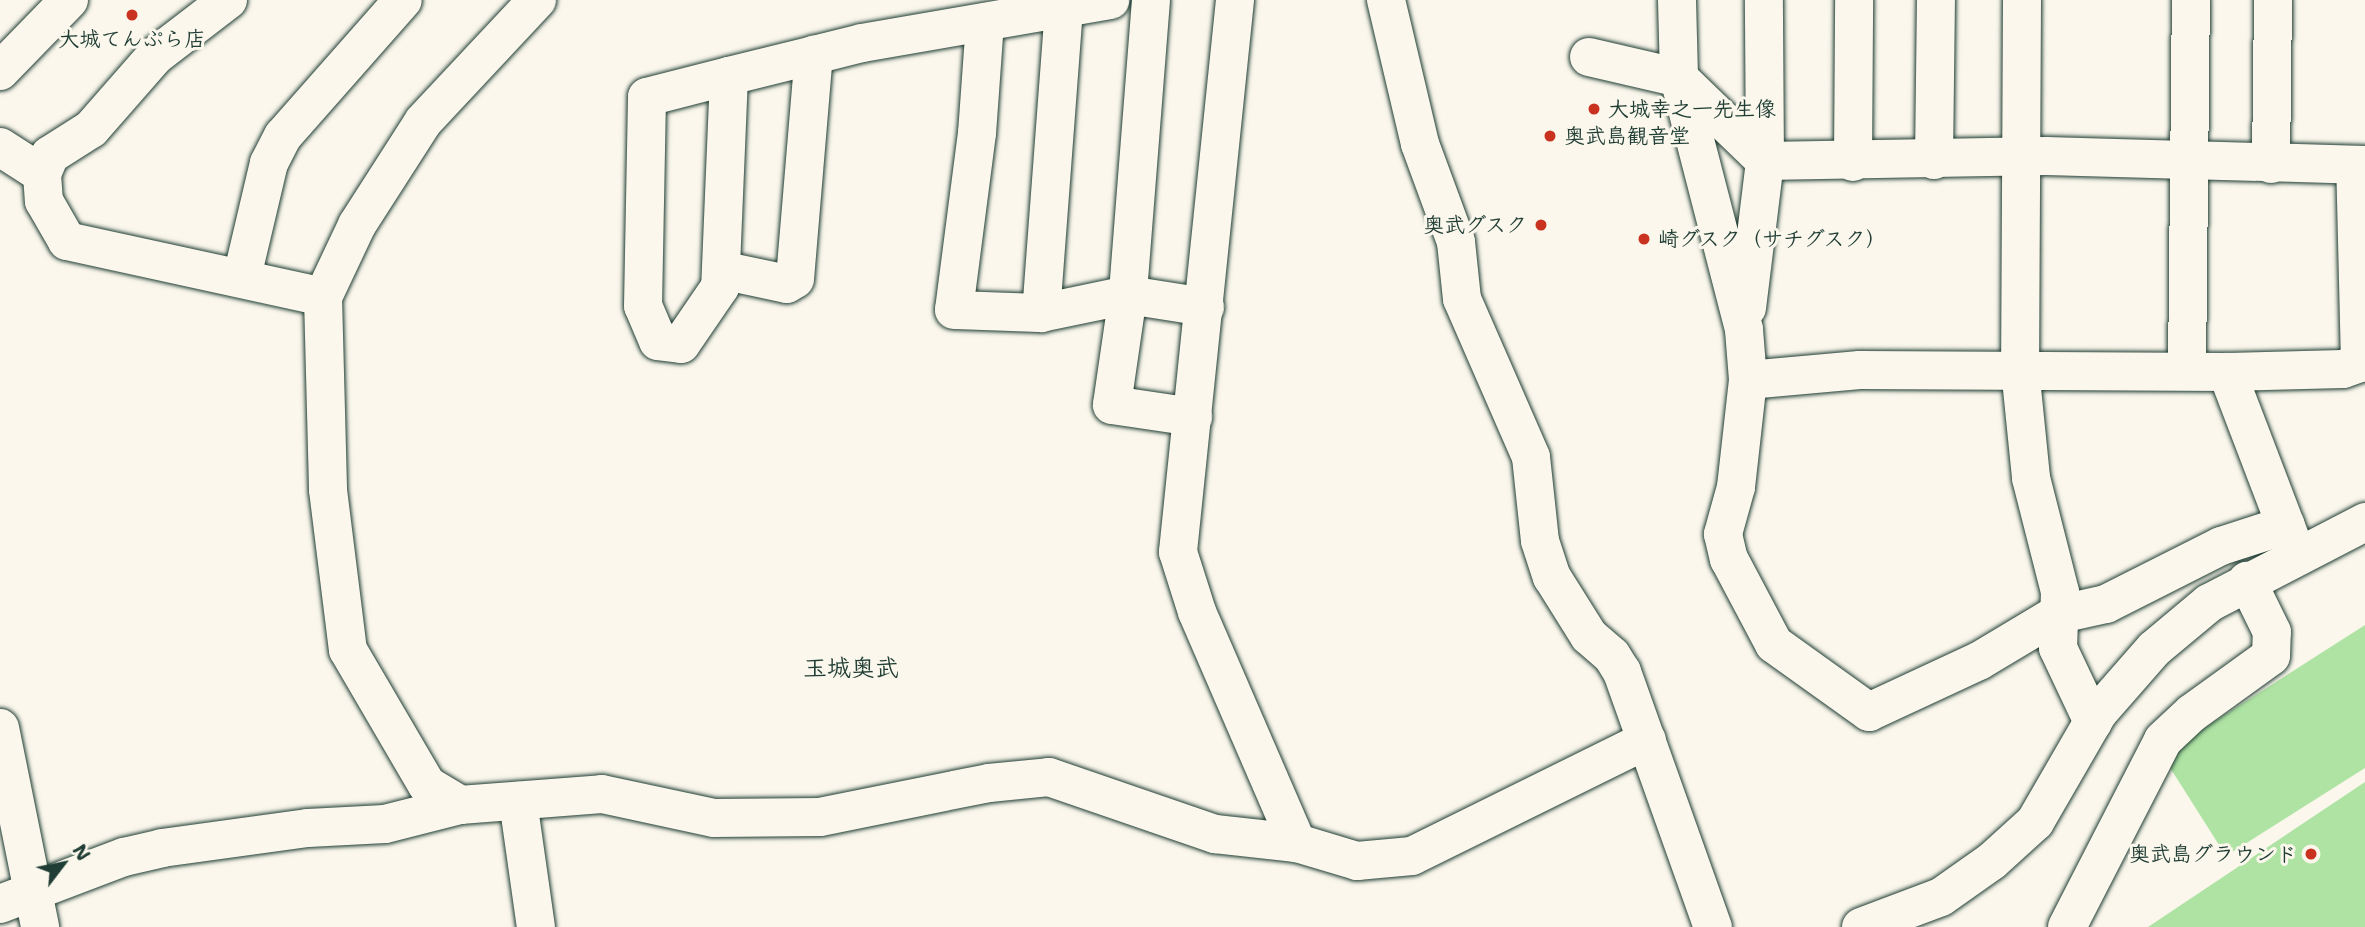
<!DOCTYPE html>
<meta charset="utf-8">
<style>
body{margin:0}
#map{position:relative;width:2365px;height:927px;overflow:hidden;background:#fbf7ec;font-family:"Shantell Sans","Klee One",sans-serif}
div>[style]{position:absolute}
.green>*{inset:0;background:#afe3a4}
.roads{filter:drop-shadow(0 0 2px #1f3d34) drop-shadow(0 0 2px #1f3d34)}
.minor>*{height:38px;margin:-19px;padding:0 19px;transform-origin:19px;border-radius:19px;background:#fbf7ec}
.dots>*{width:19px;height:19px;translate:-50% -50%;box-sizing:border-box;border:4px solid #fbf7ec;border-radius:50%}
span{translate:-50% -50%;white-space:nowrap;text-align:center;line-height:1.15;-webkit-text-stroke:6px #fbf7ec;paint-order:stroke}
.poi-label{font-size:21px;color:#1f3d34;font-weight:700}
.left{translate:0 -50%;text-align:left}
.right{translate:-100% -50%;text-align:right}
.quarter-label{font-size:24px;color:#1f3d34;font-weight:700}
.north{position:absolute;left:28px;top:829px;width:70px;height:70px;-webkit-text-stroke:5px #fbf7ec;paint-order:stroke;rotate:58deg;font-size:19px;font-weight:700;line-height:28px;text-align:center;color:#1f3d34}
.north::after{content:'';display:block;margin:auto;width:24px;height:32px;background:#1f3d34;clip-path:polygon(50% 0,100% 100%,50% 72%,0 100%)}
</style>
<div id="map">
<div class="green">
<div style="clip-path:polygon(2365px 625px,2365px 768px,2226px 856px,2162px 755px)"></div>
<div style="clip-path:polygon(2365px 782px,2365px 927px,2148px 927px)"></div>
</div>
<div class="roads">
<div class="minor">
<div style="left:228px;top:0;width:92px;rotate:142.5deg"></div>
<div style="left:155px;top:56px;width:97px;rotate:131.2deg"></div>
<div style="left:91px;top:129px;width:49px;rotate:147.6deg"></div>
<div style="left:50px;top:155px;width:21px;rotate:113deg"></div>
<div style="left:42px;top:174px;width:27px;rotate:86deg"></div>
<div style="left:44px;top:201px;width:46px;rotate:60.1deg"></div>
<div style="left:67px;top:241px;width:262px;rotate:12.3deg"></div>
<div style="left:537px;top:0;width:167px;rotate:133.1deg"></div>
<div style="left:423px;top:122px;width:122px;rotate:122.7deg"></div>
<div style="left:357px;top:225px;width:80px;rotate:115.3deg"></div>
<div style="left:323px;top:297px;width:193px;rotate:88.5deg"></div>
<div style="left:328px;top:490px;width:161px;rotate:82.9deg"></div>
<div style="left:348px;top:650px;width:156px;rotate:59.7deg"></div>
<div style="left:427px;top:785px;width:39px;rotate:31deg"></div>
<div style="left:460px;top:805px;width:142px;rotate:-4.4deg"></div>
<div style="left:602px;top:794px;width:115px;rotate:12.1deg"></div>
<div style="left:714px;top:818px;width:106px;rotate:-0.5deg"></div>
<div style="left:820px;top:817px;width:172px;rotate:-11.4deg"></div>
<div style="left:989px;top:783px;width:60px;rotate:-5.7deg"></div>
<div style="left:1049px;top:777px;width:176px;rotate:19deg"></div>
<div style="left:1215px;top:834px;width:82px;rotate:6.3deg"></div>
<div style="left:1297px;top:843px;width:63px;rotate:16.7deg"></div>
<div style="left:1357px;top:861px;width:55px;rotate:-5.2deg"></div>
<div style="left:1412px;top:856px;width:262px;rotate:-26.3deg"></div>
<div style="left:1151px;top:0;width:296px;rotate:94.5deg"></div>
<div style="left:1128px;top:295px;width:111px;rotate:98.3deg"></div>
<div style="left:1112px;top:405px;width:82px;rotate:8.4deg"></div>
<div style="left:1235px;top:0;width:555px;rotate:95.9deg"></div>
<div style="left:1178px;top:552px;width:63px;rotate:72.4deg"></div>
<div style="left:1197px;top:612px;width:252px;rotate:66.6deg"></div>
<div style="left:1386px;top:0;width:148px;rotate:76.7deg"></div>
<div style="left:1420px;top:144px;width:104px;rotate:69.8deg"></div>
<div style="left:1456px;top:242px;width:57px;rotate:84deg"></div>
<div style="left:1462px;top:299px;width:172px;rotate:66.4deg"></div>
<div style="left:1531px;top:457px;width:84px;rotate:83.9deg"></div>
<div style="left:1540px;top:541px;width:38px;rotate:72deg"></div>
<div style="left:1552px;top:577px;width:70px;rotate:57.9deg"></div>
<div style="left:1589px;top:636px;width:30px;rotate:41deg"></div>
<div style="left:1612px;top:656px;width:19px;rotate:58deg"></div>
<div style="left:1622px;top:672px;width:271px;rotate:70.4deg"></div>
<div style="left:1677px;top:0;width:78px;rotate:88.5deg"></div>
<div style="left:1679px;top:78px;width:260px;rotate:75.5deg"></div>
<div style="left:1744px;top:330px;width:50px;rotate:85.4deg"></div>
<div style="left:1748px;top:380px;width:108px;rotate:96.4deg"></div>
<div style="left:1736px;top:487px;width:49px;rotate:105.5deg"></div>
<div style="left:1723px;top:534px;width:26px;rotate:77deg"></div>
<div style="left:1729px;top:559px;width:96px;rotate:62.1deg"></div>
<div style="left:1774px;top:644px;width:117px;rotate:35.6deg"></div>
<div style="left:1869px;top:712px;width:121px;rotate:-24.9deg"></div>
<div style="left:1979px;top:661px;width:90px;rotate:-30.9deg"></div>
<div style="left:2056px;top:615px;width:51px;rotate:-12.4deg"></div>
<div style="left:2106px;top:604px;width:129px;rotate:-26.8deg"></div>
<div style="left:2221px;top:546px;width:68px;rotate:-17.9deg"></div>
<div style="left:2022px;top:0;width:369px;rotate:90.3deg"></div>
<div style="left:2020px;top:369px;width:110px;rotate:84.2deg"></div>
<div style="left:2031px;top:478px;width:118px;rotate:75.7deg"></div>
<div style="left:2060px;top:592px;width:56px;rotate:92deg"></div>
<div style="left:2058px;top:648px;width:82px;rotate:64.7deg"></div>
<div style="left:1064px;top:8px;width:306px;rotate:94.3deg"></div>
<div style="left:1041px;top:313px;width:89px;rotate:-11.7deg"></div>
<div style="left:1128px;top:295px;width:78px;rotate:8.9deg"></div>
<div style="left:985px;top:22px;width:111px;rotate:94.1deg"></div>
<div style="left:977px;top:133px;width:178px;rotate:97.4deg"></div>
<div style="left:954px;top:310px;width:87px;rotate:2deg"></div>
<div style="left:1589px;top:57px;width:92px;rotate:13.1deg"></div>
<div style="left:1679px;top:78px;width:120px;rotate:44deg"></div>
<div style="left:1765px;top:161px;width:281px;rotate:-1deg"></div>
<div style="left:2046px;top:156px;width:319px;rotate:1.6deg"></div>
<div style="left:0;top:71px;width:99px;rotate:-45.8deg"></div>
<div style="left:729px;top:76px;width:211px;rotate:92.4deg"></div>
<div style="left:720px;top:287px;width:69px;rotate:124.4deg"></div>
<div style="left:681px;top:344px;width:23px;rotate:-173deg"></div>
<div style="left:658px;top:341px;width:38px;rotate:-113deg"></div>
<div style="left:643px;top:306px;width:209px;rotate:-88.9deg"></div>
<div style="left:647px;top:97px;width:85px;rotate:-14.4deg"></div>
<div style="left:729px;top:76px;width:88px;rotate:-13.9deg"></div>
<div style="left:814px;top:55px;width:49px;rotate:-14deg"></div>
<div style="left:862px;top:43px;width:252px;rotate:-9.8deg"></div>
<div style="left:0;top:147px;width:50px;rotate:32.7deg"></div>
<div style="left:1934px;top:160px;width:160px;rotate:-89.3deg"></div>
<div style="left:1853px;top:162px;width:162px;rotate:-89.6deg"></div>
<div style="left:2271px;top:164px;width:164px;rotate:-89.3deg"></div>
<div style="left:721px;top:270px;width:67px;rotate:12deg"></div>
<div style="left:787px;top:284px;width:9px;rotate:-32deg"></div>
<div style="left:795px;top:279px;width:225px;rotate:-85.2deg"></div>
<div style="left:242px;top:277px;width:117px;rotate:-76.7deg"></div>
<div style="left:269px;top:163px;width:30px;rotate:-63deg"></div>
<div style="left:283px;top:136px;width:181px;rotate:-48.6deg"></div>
<div style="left:1747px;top:308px;width:148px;rotate:-83deg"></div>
<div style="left:1765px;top:161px;width:161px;rotate:-90.4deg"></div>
<div style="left:2187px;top:371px;width:371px;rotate:-89.4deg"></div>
<div style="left:2227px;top:372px;width:187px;rotate:69.1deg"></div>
<div style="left:1748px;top:380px;width:112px;rotate:-5.1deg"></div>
<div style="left:1860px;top:370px;width:367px;rotate:0.3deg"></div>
<div style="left:2227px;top:372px;width:116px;rotate:-1.5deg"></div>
<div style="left:2343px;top:369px;width:18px;rotate:-19deg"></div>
<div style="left:2360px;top:363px;width:198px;rotate:-91.4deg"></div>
<div style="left:0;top:728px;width:203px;rotate:78.6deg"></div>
<div style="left:518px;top:801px;width:127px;rotate:81.9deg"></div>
<div style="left:0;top:904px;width:133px;rotate:-20.8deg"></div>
<div style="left:124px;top:857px;width:39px;rotate:-13deg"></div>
<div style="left:162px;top:848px;width:147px;rotate:-7.8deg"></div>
<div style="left:308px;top:828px;width:77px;rotate:-3deg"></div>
<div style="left:385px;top:824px;width:77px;rotate:-14.2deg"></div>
<div style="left:1861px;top:927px;width:85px;rotate:-20.6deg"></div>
<div style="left:1941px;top:897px;width:62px;rotate:-35.2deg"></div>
<div style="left:1992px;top:861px;width:58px;rotate:-42.2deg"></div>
<div style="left:2035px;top:822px;width:126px;rotate:-60deg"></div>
<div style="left:2098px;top:713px;width:85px;rotate:-48.8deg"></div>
<div style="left:2154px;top:649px;width:72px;rotate:-39.9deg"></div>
<div style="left:2209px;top:603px;width:176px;rotate:-27.4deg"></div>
<div style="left:2067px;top:927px;width:210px;rotate:-62.8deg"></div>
<div style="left:2163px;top:740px;width:40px;rotate:-43deg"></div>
<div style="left:2192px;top:713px;width:97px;rotate:-35.8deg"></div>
<div style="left:2271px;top:656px;width:24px;rotate:-88deg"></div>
<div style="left:2272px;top:632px;width:57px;rotate:-116.1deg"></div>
</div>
</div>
<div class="dots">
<div style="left:132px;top:15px;background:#c8321e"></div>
<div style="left:1594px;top:109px;background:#c8321e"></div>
<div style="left:1550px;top:136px;background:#c8321e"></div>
<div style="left:1541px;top:225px;background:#c8321e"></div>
<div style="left:1644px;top:239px;background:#c8321e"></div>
<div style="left:2311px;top:854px;background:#c8321e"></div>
</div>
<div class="poi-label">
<span style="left:132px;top:39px">大城てんぷら店</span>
<span class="left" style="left:1608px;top:109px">大城幸之一先生像</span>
<span class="left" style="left:1564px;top:136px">奥武島観音堂</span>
<span class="right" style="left:1527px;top:225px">奥武グスク</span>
<span class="left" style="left:1658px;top:239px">崎グスク（サチグスク）</span>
<span class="right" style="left:2297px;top:854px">奥武島グラウンド</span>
</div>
<div class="quarter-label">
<span style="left:851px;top:669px">玉城奥武</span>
</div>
<div class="north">N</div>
</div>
